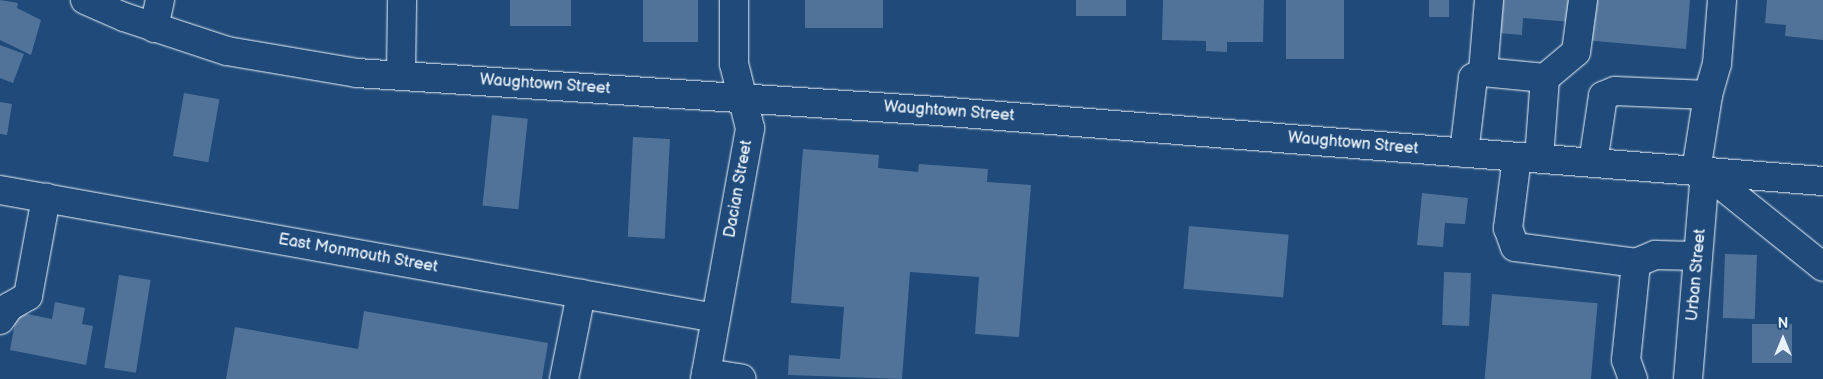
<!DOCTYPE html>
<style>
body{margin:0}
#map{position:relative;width:1823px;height:379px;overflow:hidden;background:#1f4a7a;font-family:"Balsamiq Sans",sans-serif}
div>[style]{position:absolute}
.building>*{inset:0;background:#517399;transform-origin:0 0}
.roads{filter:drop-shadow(0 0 1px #e8f1f8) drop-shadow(0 0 1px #e8f1f8)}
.minor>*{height:28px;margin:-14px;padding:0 14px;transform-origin:14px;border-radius:14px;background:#1f4a7a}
.major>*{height:28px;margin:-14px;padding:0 14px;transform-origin:14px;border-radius:14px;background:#1f4a7a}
span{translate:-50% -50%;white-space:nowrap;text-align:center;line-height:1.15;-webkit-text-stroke:4px #1f4a7a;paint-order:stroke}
.street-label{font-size:16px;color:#e8f1f8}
.north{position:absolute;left:1758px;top:314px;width:50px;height:50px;-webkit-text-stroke:4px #1f4a7a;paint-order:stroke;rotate:0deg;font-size:14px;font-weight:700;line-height:20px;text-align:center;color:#e8f1f8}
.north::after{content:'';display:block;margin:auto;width:18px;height:22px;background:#e8f1f8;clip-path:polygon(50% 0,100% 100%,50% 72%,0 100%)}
</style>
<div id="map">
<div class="building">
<div style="clip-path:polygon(0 0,18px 3px,17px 8px,41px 20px,31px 55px,0 40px)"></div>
<div style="left:510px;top:0;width:61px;height:26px"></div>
<div style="left:643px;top:0;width:55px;height:42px"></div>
<div style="left:805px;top:0;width:78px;height:28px"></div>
<div style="left:1076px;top:0;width:50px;height:16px"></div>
<div style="clip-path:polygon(1163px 0,1264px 0,1263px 42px,1227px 42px,1227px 52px,1206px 51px,1206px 41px,1162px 40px)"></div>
<div style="left:1286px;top:0;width:58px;height:59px"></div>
<div style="left:1429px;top:0;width:20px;height:17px"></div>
<div style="clip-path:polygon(1503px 0,1572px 0,1570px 22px,1523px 18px,1522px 35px,1500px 33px)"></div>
<div style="clip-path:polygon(1588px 0,1690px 0,1686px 49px,1584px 40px)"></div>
<div style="clip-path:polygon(1767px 0,1823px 0,1823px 40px,1785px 36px,1786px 25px,1765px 23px)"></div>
<div style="clip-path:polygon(0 45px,24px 54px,13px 83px,0 78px)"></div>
<div style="left:184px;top:93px;width:36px;height:64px;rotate:10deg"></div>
<div style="clip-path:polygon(0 102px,12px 104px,7px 135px,0 134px)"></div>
<div style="left:492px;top:115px;width:36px;height:91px;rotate:6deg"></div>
<div style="left:633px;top:137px;width:37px;height:100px;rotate:3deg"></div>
<div style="clip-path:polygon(803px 149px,879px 155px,878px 168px,918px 172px,919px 164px,988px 169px,987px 182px,1031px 185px,1019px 337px,975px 334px,979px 277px,910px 272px,902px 379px,788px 375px,789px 355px,840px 359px,844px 307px,791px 303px)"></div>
<div style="clip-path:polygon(1422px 193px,1468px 198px,1465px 224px,1445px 223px,1443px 247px,1417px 245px)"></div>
<div style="left:1189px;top:226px;width:100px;height:63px;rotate:5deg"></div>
<div style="left:1725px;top:254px;width:32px;height:64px;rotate:2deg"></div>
<div style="left:1444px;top:272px;width:27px;height:53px;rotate:2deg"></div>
<div style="left:119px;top:275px;width:32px;height:94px;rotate:9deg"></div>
<div style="left:1492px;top:294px;width:106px;height:85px;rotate:5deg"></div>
<div style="clip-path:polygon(55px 302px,85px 308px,82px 324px,93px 326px,86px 365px,10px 350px,17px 312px,52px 319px)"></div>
<div style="clip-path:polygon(364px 311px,548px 343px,542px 379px,226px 379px,235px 327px,358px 349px)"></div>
<div style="left:1752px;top:324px;width:40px;height:39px"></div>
</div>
<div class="roads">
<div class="minor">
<div style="left:154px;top:28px;width:29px;rotate:-78deg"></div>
<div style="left:1483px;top:72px;width:72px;rotate:-85.2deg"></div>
<div style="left:401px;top:75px;width:75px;rotate:-89.2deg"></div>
<div style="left:1464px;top:153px;width:76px;rotate:-83.2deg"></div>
<div style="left:1473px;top:78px;width:12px;rotate:-31deg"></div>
<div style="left:1483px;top:72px;width:62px;rotate:5.5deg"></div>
<div style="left:1545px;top:78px;width:40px;rotate:-40deg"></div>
<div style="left:1576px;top:52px;width:52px;rotate:-82.3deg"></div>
<div style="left:1517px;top:157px;width:72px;rotate:97.2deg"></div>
<div style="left:1508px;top:228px;width:20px;rotate:70deg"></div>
<div style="left:1515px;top:247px;width:122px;rotate:7.5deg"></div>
<div style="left:1539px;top:158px;width:80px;rotate:-85.7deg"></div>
<div style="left:1593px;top:163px;width:68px;rotate:-81.5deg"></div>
<div style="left:1603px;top:96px;width:13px;rotate:-23deg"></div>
<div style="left:1615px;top:91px;width:93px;rotate:2.5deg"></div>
<div style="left:1696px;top:171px;width:77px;rotate:-81deg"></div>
<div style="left:1708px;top:95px;width:32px;rotate:-74deg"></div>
<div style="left:1717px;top:64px;width:64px;rotate:-85.5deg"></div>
<div style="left:0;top:190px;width:727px;rotate:10.14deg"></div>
<div style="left:0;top:320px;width:16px;rotate:-55deg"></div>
<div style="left:9px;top:307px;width:22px;rotate:-30deg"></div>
<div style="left:28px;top:296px;width:100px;rotate:-79.6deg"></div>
<div style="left:706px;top:373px;width:36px;rotate:9deg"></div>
<div style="left:564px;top:379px;width:87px;rotate:-78.7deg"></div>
<div style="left:705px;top:379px;width:255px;rotate:-79.8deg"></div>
<div style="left:750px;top:128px;width:66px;rotate:-104deg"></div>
<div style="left:734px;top:64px;width:64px;rotate:-90deg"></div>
<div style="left:1633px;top:379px;width:20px;rotate:-110deg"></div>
<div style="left:1626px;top:360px;width:98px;rotate:-84.1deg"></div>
<div style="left:1636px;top:263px;width:21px;rotate:-23deg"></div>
<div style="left:1655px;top:255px;width:43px;rotate:1.3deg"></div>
<div style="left:1688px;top:379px;width:208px;rotate:-85.3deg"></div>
</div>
<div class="major">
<div style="left:85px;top:0;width:43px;rotate:23.6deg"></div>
<div style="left:124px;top:17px;width:108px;rotate:18.3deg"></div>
<div style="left:227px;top:51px;width:132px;rotate:9.6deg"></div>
<div style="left:357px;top:73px;width:581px;rotate:3.75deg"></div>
<div style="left:937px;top:111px;width:889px;rotate:4.52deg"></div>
<div style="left:1705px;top:172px;width:151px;rotate:38.8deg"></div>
</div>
</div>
<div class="street-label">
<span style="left:545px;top:85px;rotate:4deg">Waughtown Street</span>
<span style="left:949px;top:112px;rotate:4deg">Waughtown Street</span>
<span style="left:1353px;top:144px;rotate:5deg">Waughtown Street</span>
<span style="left:739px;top:189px;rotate:-80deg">Dacian Street</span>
<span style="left:358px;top:254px;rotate:10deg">East Monmouth Street</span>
<span style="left:1697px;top:275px;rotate:-85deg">Urban Street</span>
</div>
<div class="north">N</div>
</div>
